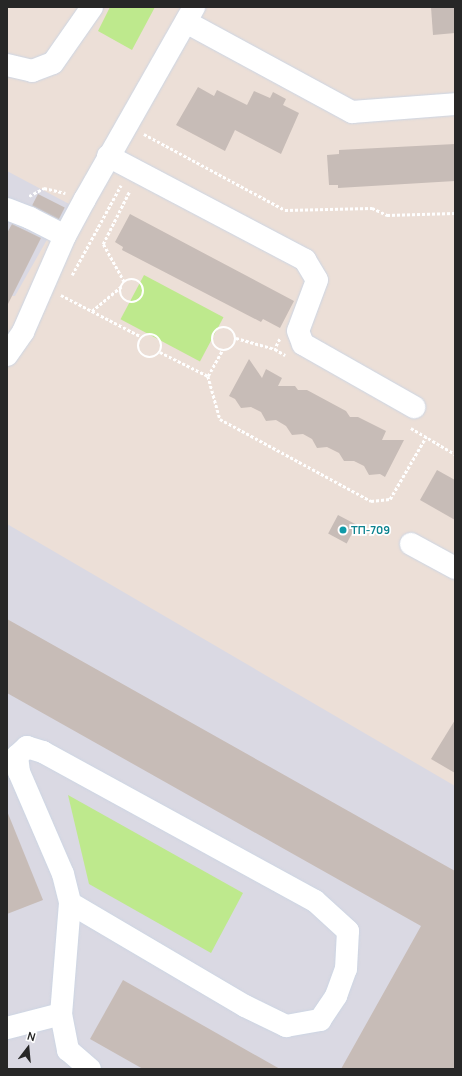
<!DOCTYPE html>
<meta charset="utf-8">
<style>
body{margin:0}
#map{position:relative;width:462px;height:1076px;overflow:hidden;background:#ecdfd7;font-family:Manrope,sans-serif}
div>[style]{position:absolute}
.industrial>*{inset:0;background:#dad9e3}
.green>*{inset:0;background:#bee98d;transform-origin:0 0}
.building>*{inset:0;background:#c7bcb7;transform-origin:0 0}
.path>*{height:2.5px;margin-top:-1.25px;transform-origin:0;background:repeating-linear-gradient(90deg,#fff 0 3px,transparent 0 5px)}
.path>.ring{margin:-1.25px;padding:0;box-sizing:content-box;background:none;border:2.5px solid #fff;border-radius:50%}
.roads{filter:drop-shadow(0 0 1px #ccd5e3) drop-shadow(0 0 1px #ccd5e3)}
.minor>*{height:22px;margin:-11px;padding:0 11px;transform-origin:11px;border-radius:11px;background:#fff}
.dots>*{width:11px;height:11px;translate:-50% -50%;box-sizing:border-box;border:2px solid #fff;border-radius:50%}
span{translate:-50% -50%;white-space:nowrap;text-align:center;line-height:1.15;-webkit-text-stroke:3.5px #fff;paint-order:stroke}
.culture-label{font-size:11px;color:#0d838f;font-weight:700}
.left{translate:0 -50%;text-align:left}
.frame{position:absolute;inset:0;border:8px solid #272727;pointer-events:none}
.north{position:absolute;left:8px;top:1028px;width:40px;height:40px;-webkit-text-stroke:3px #fff;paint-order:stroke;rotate:16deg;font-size:11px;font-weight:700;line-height:16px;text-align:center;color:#272727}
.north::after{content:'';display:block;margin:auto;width:14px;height:18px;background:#272727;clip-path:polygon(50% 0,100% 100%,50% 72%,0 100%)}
</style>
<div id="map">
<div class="industrial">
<div style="clip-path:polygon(7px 171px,71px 205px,48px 238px,15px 296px,8px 296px,7px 298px)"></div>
<div style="clip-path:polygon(7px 524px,455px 786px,455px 1069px,7px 1069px)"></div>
</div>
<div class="green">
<div style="clip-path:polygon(110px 7px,155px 7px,132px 50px,98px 31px)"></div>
<div style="left:144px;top:275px;width:90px;height:50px;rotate:28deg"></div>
<div style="clip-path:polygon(68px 795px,243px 893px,211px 953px,89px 884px)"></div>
</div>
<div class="building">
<div style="clip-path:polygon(431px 7px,455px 7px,455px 33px,433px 35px)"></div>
<div style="clip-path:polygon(198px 87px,214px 96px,217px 90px,247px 105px,254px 91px,270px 98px,273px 92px,286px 99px,283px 105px,299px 113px,281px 154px,235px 130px,225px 151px,176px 125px)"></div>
<div style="clip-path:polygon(455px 144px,455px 181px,338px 188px,338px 185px,329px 185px,327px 155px,339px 154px,339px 150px)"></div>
<div style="left:38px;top:194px;width:30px;height:13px;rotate:27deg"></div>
<div style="clip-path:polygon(130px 214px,294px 301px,280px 328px,263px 319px,261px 322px,122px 250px,123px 247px,115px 242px)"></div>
<div style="clip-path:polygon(12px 224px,41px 238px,7px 306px,7px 233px)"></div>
<div style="clip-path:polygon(249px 359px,262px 378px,266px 369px,282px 378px,278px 386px,295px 386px,298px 390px,307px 390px,346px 411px,350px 417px,358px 417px,386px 431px,382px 440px,404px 440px,385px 477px,380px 474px,369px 475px,364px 466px,354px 461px,344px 461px,339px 453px,327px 447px,317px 448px,312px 439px,303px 434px,292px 435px,286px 426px,276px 420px,266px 421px,261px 412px,251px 407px,241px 408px,235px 399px,229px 396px)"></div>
<div style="clip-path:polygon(437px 470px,455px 480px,455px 520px,420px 500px)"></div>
<div style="left:338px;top:515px;width:21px;height:21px;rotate:28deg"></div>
<div style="clip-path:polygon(7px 619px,455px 871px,455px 1069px,341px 1069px,421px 926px,7px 693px)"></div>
<div style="clip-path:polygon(455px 720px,455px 773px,431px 759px)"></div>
<div style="clip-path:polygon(7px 811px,43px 900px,7px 914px)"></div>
<div style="clip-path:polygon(123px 980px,280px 1069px,143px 1069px,90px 1039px)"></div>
</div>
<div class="path">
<div style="left:144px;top:134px;width:160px;rotate:28.3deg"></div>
<div style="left:285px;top:210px;width:87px;rotate:-1.3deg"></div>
<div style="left:372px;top:208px;width:17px;rotate:25deg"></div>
<div style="left:387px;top:215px;width:68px;rotate:-1.7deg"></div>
<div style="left:29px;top:196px;width:17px;rotate:-28deg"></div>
<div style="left:44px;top:188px;width:22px;rotate:13deg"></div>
<div style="left:72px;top:275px;width:102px;rotate:-61.4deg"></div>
<div class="ring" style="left:120px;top:279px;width:21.5px;height:21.5px"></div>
<div style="left:124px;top:282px;width:43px;rotate:-118.9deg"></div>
<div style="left:103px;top:244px;width:60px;rotate:-63.4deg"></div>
<div style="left:61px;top:295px;width:91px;rotate:27.4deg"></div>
<div style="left:92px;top:311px;width:38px;rotate:-40deg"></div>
<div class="ring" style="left:212px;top:327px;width:21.5px;height:21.5px"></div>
<div class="ring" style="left:138px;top:334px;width:21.5px;height:21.5px"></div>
<div style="left:236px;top:338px;width:41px;rotate:15.8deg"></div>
<div style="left:280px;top:339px;width:11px;rotate:117deg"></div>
<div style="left:275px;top:349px;width:12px;rotate:31deg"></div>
<div style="left:160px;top:352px;width:54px;rotate:26.6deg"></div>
<div style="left:208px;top:376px;width:45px;rotate:74.4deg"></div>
<div style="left:220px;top:419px;width:172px;rotate:28.5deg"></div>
<div style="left:371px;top:501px;width:19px;rotate:-6deg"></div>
<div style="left:390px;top:499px;width:72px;rotate:-59.9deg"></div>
<div style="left:208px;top:376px;width:29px;rotate:-61deg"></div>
<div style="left:411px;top:428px;width:51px;rotate:30.6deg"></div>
</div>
<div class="roads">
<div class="minor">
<div style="left:186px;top:22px;width:189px;rotate:28.5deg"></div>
<div style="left:352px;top:112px;width:103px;rotate:-4.4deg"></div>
<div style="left:7px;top:65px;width:26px;rotate:13deg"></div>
<div style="left:32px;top:71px;width:22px;rotate:-21deg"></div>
<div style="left:53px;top:63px;width:68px;rotate:-55.1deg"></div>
<div style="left:108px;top:156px;width:223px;rotate:27.8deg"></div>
<div style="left:305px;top:260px;width:23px;rotate:59deg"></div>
<div style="left:317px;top:280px;width:54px;rotate:110.4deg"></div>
<div style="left:298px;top:331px;width:14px;rotate:69deg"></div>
<div style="left:303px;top:344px;width:128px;rotate:29.6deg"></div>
<div style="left:7px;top:209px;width:25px;rotate:21deg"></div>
<div style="left:30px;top:218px;width:39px;rotate:27deg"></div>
<div style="left:7px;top:355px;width:28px;rotate:-55deg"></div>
<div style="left:23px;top:332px;width:105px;rotate:-66.4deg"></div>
<div style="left:65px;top:236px;width:42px;rotate:-61.6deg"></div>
<div style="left:85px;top:199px;width:221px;rotate:-60.4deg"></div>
<div style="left:411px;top:544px;width:50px;rotate:28.6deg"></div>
<div style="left:70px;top:903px;width:203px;rotate:30.5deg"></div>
<div style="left:245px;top:1006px;width:46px;rotate:26deg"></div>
<div style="left:286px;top:1026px;width:35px;rotate:-10deg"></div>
<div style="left:320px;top:1020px;width:29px;rotate:-56deg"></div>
<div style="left:336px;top:996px;width:29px;rotate:-70deg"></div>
<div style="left:346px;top:969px;width:38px;rotate:-87deg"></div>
<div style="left:348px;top:931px;width:45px;rotate:-137.7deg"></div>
<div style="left:315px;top:901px;width:310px;rotate:-151.3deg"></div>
<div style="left:43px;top:752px;width:17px;rotate:-163deg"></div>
<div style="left:27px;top:747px;width:13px;rotate:138deg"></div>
<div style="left:17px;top:756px;width:16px;rotate:83deg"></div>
<div style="left:19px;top:772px;width:111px;rotate:66.7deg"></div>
<div style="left:63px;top:874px;width:30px;rotate:76deg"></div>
<div style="left:70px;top:903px;width:111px;rotate:94.6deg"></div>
<div style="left:61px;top:1014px;width:37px;rotate:79deg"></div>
<div style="left:68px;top:1050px;width:29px;rotate:41deg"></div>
<div style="left:7px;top:1028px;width:56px;rotate:-14.5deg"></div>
</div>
</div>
<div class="dots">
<div style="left:343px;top:530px;background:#0f9aa8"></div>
</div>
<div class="culture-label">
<span class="left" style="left:351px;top:530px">ТП-709</span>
</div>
<div class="frame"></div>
<div class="north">N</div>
</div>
